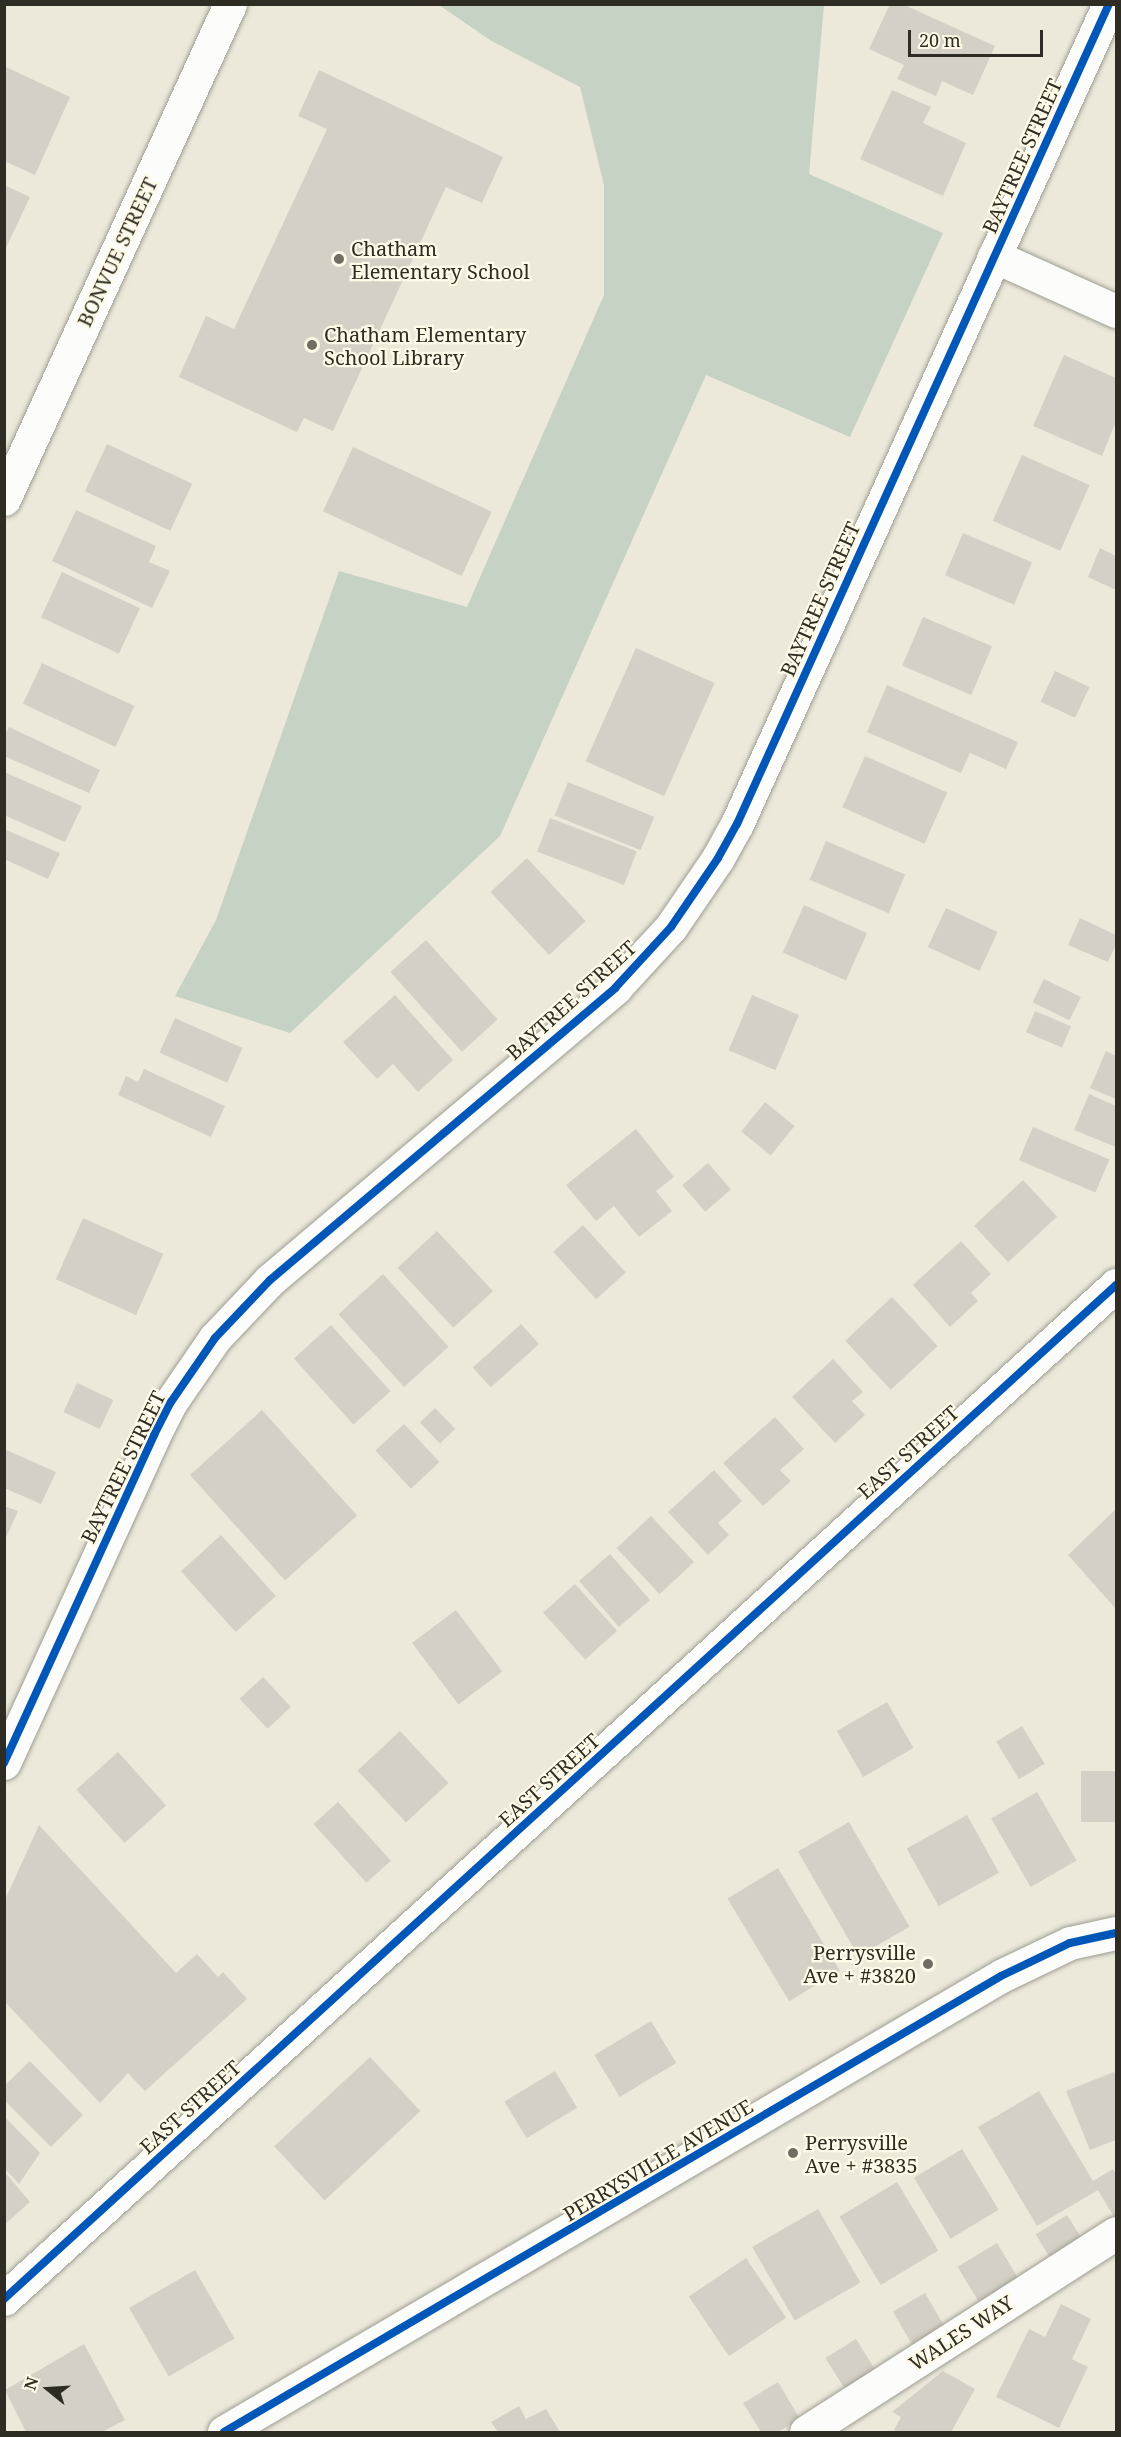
<!DOCTYPE html>
<style>
body{margin:0}
#map{position:relative;width:1121px;height:2437px;overflow:hidden;background:#ece9db;font-family:"Noto Serif",serif}
div>[style]{position:absolute}
.green>*{inset:0;background:#c5d2c4}
.building>*{inset:0;background:#d5d0c6;transform-origin:0 0}
.roads{filter:drop-shadow(0 0 2px #9e9d92) drop-shadow(0 0 2px #9e9d92)}
.minor>*{height:33px;margin:-16.5px;padding:0 16.5px;transform-origin:16.5px;border-radius:16.5px;background:#fcfcfa}
.major>*{height:33px;margin:-16.5px;padding:0 16.5px;transform-origin:16.5px;border-radius:16.5px;background:#fcfcfa}
.cycleway>*{height:8px;margin:-4px;padding:0 4px;transform-origin:4px;border-radius:4px;background:#0057b8}
.dots>*{width:16px;height:16px;translate:-50% -50%;box-sizing:border-box;border:3px solid #fefae7;border-radius:50%}
span{translate:-50% -50%;white-space:nowrap;text-align:center;line-height:1.15;-webkit-text-stroke:4.5px #fefae7;paint-order:stroke}
.street-label{font-size:20px;color:#2e2c23}
.poi-label{font-size:20px;color:#2e2c23}
.left{translate:0 -50%;text-align:left}
.right{translate:-100% -50%;text-align:right}
.frame{position:absolute;inset:0;border:6px solid #2e2c23;pointer-events:none}
.north{position:absolute;left:18px;top:2359px;width:60px;height:60px;-webkit-text-stroke:4px #fefae7;paint-order:stroke;rotate:288deg;font-size:16px;font-weight:700;line-height:24px;text-align:center;color:#2e2c23}
.north::after{content:'';display:block;margin:auto;width:21px;height:27px;background:#2e2c23;clip-path:polygon(50% 0,100% 100%,50% 72%,0 100%)}
.scale{position:absolute;left:908px;top:30px;width:135px;height:27px;box-sizing:border-box;border:3px solid #2e2c23;border-top:0;padding-left:8px;font-size:18px;line-height:21px;white-space:nowrap;color:#2e2c23;-webkit-text-stroke:4px #fefae7;paint-order:stroke}
</style>
<div id="map">
<div class="green">
<div style="clip-path:polygon(439px 5px,824px 5px,809px 174px,943px 233px,850px 437px,706px 375px,500px 836px,290px 1033px,175px 996px,216px 920px,339px 571px,467px 607px,604px 295px,604px 185px,580px 87px,490px 40px)"></div>
</div>
<div class="building">
<div style="clip-path:polygon(890px 4px,902px 4px,995px 46px,973px 95px,942px 81px,936px 96px,897px 79px,904px 65px,869px 49px)"></div>
<div style="clip-path:polygon(6px 67px,70px 97px,35px 175px,4px 161px)"></div>
<div style="clip-path:polygon(319px 70px,503px 157px,482px 203px,446px 187px,333px 431px,304px 418px,297px 432px,179px 377px,206px 316px,234px 329px,327px 129px,298px 116px)"></div>
<div style="clip-path:polygon(892px 90px,931px 107px,923px 123px,966px 143px,943px 196px,860px 159px)"></div>
<div style="clip-path:polygon(4px 185px,30px 197px,4px 252px)"></div>
<div style="clip-path:polygon(1064px 355px,1116px 378px,1116px 421px,1102px 456px,1033px 426px)"></div>
<div style="left:107px;top:444px;width:94px;height:52px;rotate:25deg"></div>
<div style="left:353px;top:447px;width:153px;height:71px;rotate:25deg"></div>
<div style="left:1022px;top:455px;width:74px;height:72px;rotate:24deg"></div>
<div style="clip-path:polygon(76px 510px,156px 546px,149px 562px,170px 571px,152px 608px,52px 561px)"></div>
<div style="left:963px;top:533px;width:75px;height:46px;rotate:23deg"></div>
<div style="clip-path:polygon(1100px 548px,1116px 556px,1116px 590px,1088px 577px)"></div>
<div style="left:62px;top:572px;width:86px;height:50px;rotate:25deg"></div>
<div style="left:923px;top:617px;width:75px;height:53px;rotate:23deg"></div>
<div style="left:636px;top:648px;width:86px;height:124px;rotate:24deg"></div>
<div style="left:42px;top:663px;width:102px;height:45px;rotate:25deg"></div>
<div style="left:1055px;top:671px;width:38px;height:34px;rotate:25deg"></div>
<div style="clip-path:polygon(887px 685px,1018px 742px,1006px 769px,970px 753px,961px 773px,867px 732px)"></div>
<div style="clip-path:polygon(9px 727px,100px 770px,89px 793px,4px 756px,4px 736px)"></div>
<div style="left:865px;top:756px;width:90px;height:56px;rotate:24deg"></div>
<div style="clip-path:polygon(4px 772px,82px 806px,65px 842px,4px 815px)"></div>
<div style="left:568px;top:782px;width:93px;height:36px;rotate:22deg"></div>
<div style="left:550px;top:818px;width:93px;height:36px;rotate:21deg"></div>
<div style="clip-path:polygon(4px 829px,60px 853px,48px 879px,4px 859px)"></div>
<div style="left:826px;top:841px;width:86px;height:42px;rotate:23deg"></div>
<div style="left:527px;top:858px;width:86px;height:50px;rotate:47deg"></div>
<div style="left:804px;top:905px;width:69px;height:52px;rotate:24deg"></div>
<div style="left:946px;top:908px;width:57px;height:43px;rotate:25deg"></div>
<div style="clip-path:polygon(1080px 918px,1116px 935px,1116px 944px,1108px 962px,1068px 945px)"></div>
<div style="left:426px;top:940px;width:107px;height:48px;rotate:48deg"></div>
<div style="left:1044px;top:979px;width:41px;height:26px;rotate:26deg"></div>
<div style="clip-path:polygon(395px 995px,453px 1060px,418px 1092px,393px 1064px,377px 1079px,343px 1042px)"></div>
<div style="left:752px;top:995px;width:51px;height:60px;rotate:23deg"></div>
<div style="left:1035px;top:1011px;width:39px;height:23px;rotate:23deg"></div>
<div style="left:175px;top:1018px;width:74px;height:38px;rotate:24deg"></div>
<div style="clip-path:polygon(1106px 1051px,1116px 1056px,1116px 1099px,1090px 1088px)"></div>
<div style="clip-path:polygon(144px 1069px,225px 1106px,211px 1137px,118px 1095px,126px 1076px,138px 1082px)"></div>
<div style="clip-path:polygon(1089px 1094px,1116px 1106px,1116px 1147px,1074px 1130px)"></div>
<div style="left:765px;top:1102px;width:38px;height:38px;rotate:39deg"></div>
<div style="left:1033px;top:1127px;width:83px;height:36px;rotate:23deg"></div>
<div style="clip-path:polygon(636px 1129px,674px 1177px,656px 1191px,672px 1211px,639px 1237px,614px 1206px,596px 1221px,566px 1185px)"></div>
<div style="left:708px;top:1163px;width:35px;height:34px;rotate:49deg"></div>
<div style="left:1023px;top:1180px;width:50px;height:67px;rotate:47deg"></div>
<div style="left:83px;top:1218px;width:88px;height:67px;rotate:24deg"></div>
<div style="left:583px;top:1225px;width:64px;height:40px;rotate:48deg"></div>
<div style="left:437px;top:1231px;width:82px;height:54px;rotate:47deg"></div>
<div style="clip-path:polygon(961px 1241px,991px 1274px,971px 1293px,978px 1301px,950px 1327px,913px 1285px)"></div>
<div style="left:383px;top:1274px;width:98px;height:60px;rotate:48deg"></div>
<div style="left:892px;top:1297px;width:67px;height:64px;rotate:47deg"></div>
<div style="left:521px;top:1324px;width:27px;height:65px;rotate:48deg"></div>
<div style="left:331px;top:1325px;width:89px;height:50px;rotate:48deg"></div>
<div style="clip-path:polygon(833px 1359px,863px 1392px,852px 1401px,865px 1415px,835px 1443px,792px 1397px)"></div>
<div style="left:77px;top:1383px;width:40px;height:32px;rotate:25deg"></div>
<div style="left:435px;top:1408px;width:29px;height:21px;rotate:46deg"></div>
<div style="left:262px;top:1410px;width:142px;height:97px;rotate:48deg"></div>
<div style="clip-path:polygon(775px 1417px,804px 1449px,780px 1470px,791px 1481px,763px 1506px,723px 1463px)"></div>
<div style="left:404px;top:1424px;width:52px;height:39px;rotate:47deg"></div>
<div style="clip-path:polygon(4px 1449px,56px 1472px,41px 1504px,4px 1488px)"></div>
<div style="clip-path:polygon(714px 1470px,742px 1501px,718px 1523px,729px 1535px,708px 1555px,668px 1512px)"></div>
<div style="clip-path:polygon(4px 1506px,18px 1511px,4px 1542px)"></div>
<div style="clip-path:polygon(1116px 1509px,1116px 1609px,1068px 1555px)"></div>
<div style="left:651px;top:1516px;width:63px;height:47px;rotate:47deg"></div>
<div style="left:221px;top:1535px;width:82px;height:54px;rotate:48deg"></div>
<div style="left:610px;top:1554px;width:61px;height:41px;rotate:49deg"></div>
<div style="left:575px;top:1584px;width:63px;height:43px;rotate:48deg"></div>
<div style="left:456px;top:1610px;width:77px;height:55px;rotate:53deg"></div>
<div style="left:263px;top:1677px;width:41px;height:32px;rotate:47deg"></div>
<div style="left:887px;top:1702px;width:53px;height:58px;rotate:60deg"></div>
<div style="left:1022px;top:1726px;width:44px;height:30px;rotate:59deg"></div>
<div style="left:400px;top:1731px;width:71px;height:58px;rotate:47deg"></div>
<div style="left:118px;top:1752px;width:72px;height:56px;rotate:48deg"></div>
<div style="left:1081px;top:1771px;width:35px;height:51px"></div>
<div style="left:1037px;top:1792px;width:79px;height:53px;rotate:60deg"></div>
<div style="left:338px;top:1802px;width:79px;height:33px;rotate:48deg"></div>
<div style="left:967px;top:1815px;width:66px;height:69px;rotate:61deg"></div>
<div style="left:849px;top:1822px;width:121px;height:59px;rotate:60deg"></div>
<div style="clip-path:polygon(39px 1825px,176px 1973px,197px 1954px,218px 1977px,223px 1972px,247px 1999px,145px 2091px,128px 2073px,100px 2103px,4px 2001px,4px 1902px)"></div>
<div style="left:778px;top:1868px;width:120px;height:59px;rotate:59deg"></div>
<div style="left:651px;top:2021px;width:49px;height:66px;rotate:59deg"></div>
<div style="left:370px;top:2057px;width:74px;height:131px;rotate:47deg"></div>
<div style="clip-path:polygon(30px 2061px,83px 2115px,51px 2147px,4px 2100px,4px 2086px)"></div>
<div style="left:555px;top:2071px;width:43px;height:59px;rotate:59deg"></div>
<div style="clip-path:polygon(1114px 2072px,1116px 2078px,1116px 2140px,1090px 2150px,1066px 2091px)"></div>
<div style="clip-path:polygon(1039px 2091px,1093px 2181px,1113px 2169px,1116px 2175px,1116px 2216px,1114px 2217px,1098px 2190px,1037px 2226px,978px 2127px)"></div>
<div style="clip-path:polygon(4px 2116px,40px 2153px,19px 2184px,4px 2168px)"></div>
<div style="left:962px;top:2149px;width:71px;height:56px;rotate:59deg"></div>
<div style="clip-path:polygon(4px 2171px,30px 2202px,4px 2225px)"></div>
<div style="left:897px;top:2182px;width:80px;height:67px;rotate:59deg"></div>
<div style="left:818px;top:2209px;width:85px;height:76px;rotate:60deg"></div>
<div style="left:1067px;top:2215px;width:34px;height:37px;rotate:58deg"></div>
<div style="left:997px;top:2243px;width:49px;height:46px;rotate:59deg"></div>
<div style="left:746px;top:2258px;width:72px;height:69px;rotate:56deg"></div>
<div style="left:195px;top:2270px;width:79px;height:76px;rotate:60deg"></div>
<div style="left:925px;top:2293px;width:39px;height:37px;rotate:60deg"></div>
<div style="clip-path:polygon(1061px 2304px,1091px 2319px,1072px 2359px,1088px 2367px,1059px 2428px,996px 2397px,1029px 2329px,1045px 2337px)"></div>
<div style="left:856px;top:2339px;width:40px;height:36px;rotate:58deg"></div>
<div style="clip-path:polygon(84px 2344px,125px 2420px,102px 2432px,26px 2432px,5px 2390px)"></div>
<div style="clip-path:polygon(943px 2371px,975px 2389px,951px 2432px,898px 2432px,894px 2430px,901px 2417px,892px 2412px)"></div>
<div style="clip-path:polygon(778px 2382px,800px 2419px,778px 2432px,761px 2432px,743px 2403px)"></div>
<div style="clip-path:polygon(519px 2406px,526px 2419px,546px 2409px,560px 2432px,498px 2432px,491px 2422px)"></div>
</div>
<div class="roads">
<div class="minor">
<div style="left:994px;top:256px;width:134px;rotate:24.3deg"></div>
<div style="left:4px;top:499px;width:544px;rotate:-65.46deg"></div>
<div style="left:4px;top:1763px;width:361px;rotate:-65.4deg"></div>
<div style="left:154px;top:1435px;width:37px;rotate:-63deg"></div>
<div style="left:171px;top:1402px;width:78px;rotate:-55.5deg"></div>
<div style="left:215px;top:1338px;width:80px;rotate:-46.5deg"></div>
<div style="left:270px;top:1280px;width:452px;rotate:-40.2deg"></div>
<div style="left:615px;top:988px;width:83px;rotate:-47.4deg"></div>
<div style="left:671px;top:927px;width:83px;rotate:-55.7deg"></div>
<div style="left:718px;top:858px;width:39px;rotate:-61deg"></div>
<div style="left:737px;top:824px;width:900px;rotate:-65.6deg"></div>
<div style="left:4px;top:2299px;width:1505px;rotate:-42.36deg"></div>
<div style="left:806px;top:2432px;width:368px;rotate:-32.7deg"></div>
</div>
<div class="major">
<div style="left:224px;top:2432px;width:901px;rotate:-30.41deg"></div>
<div style="left:1001px;top:1976px;width:76px;rotate:-25.6deg"></div>
<div style="left:1070px;top:1943px;width:47px;rotate:-12.3deg"></div>
</div>
</div>
<div class="cycleway">
<div style="left:4px;top:1763px;width:361px;rotate:-65.4deg"></div>
<div style="left:154px;top:1435px;width:37px;rotate:-63deg"></div>
<div style="left:171px;top:1402px;width:78px;rotate:-55.5deg"></div>
<div style="left:215px;top:1338px;width:80px;rotate:-46.5deg"></div>
<div style="left:270px;top:1280px;width:452px;rotate:-40.2deg"></div>
<div style="left:615px;top:988px;width:83px;rotate:-47.4deg"></div>
<div style="left:671px;top:927px;width:83px;rotate:-55.7deg"></div>
<div style="left:718px;top:858px;width:39px;rotate:-61deg"></div>
<div style="left:737px;top:824px;width:900px;rotate:-65.6deg"></div>
<div style="left:4px;top:2299px;width:1505px;rotate:-42.36deg"></div>
<div style="left:224px;top:2432px;width:901px;rotate:-30.41deg"></div>
<div style="left:1001px;top:1976px;width:76px;rotate:-25.6deg"></div>
<div style="left:1070px;top:1943px;width:47px;rotate:-12.3deg"></div>
</div>
<div class="dots">
<div style="left:339px;top:259px;background:#706e63"></div>
<div style="left:312px;top:345px;background:#706e63"></div>
<div style="left:928px;top:1964px;background:#706e63"></div>
<div style="left:793px;top:2153px;background:#706e63"></div>
</div>
<div class="street-label">
<span style="left:1022px;top:156px;rotate:-66deg">BAYTREE STREET</span>
<span style="left:117px;top:252px;rotate:-65deg">BONVUE STREET</span>
<span style="left:820px;top:599px;rotate:-66deg">BAYTREE STREET</span>
<span style="left:571px;top:1000px;rotate:-42deg">BAYTREE STREET</span>
<span style="left:908px;top:1452px;rotate:-42deg">EAST STREET</span>
<span style="left:123px;top:1467px;rotate:-64deg">BAYTREE STREET</span>
<span style="left:549px;top:1780px;rotate:-42deg">EAST STREET</span>
<span style="left:190px;top:2107px;rotate:-42deg">EAST STREET</span>
<span style="left:658px;top:2160px;rotate:-31deg">PERRYSVILLE AVENUE</span>
<span style="left:961px;top:2333px;rotate:-33deg">WALES WAY</span>
</div>
<div class="poi-label">
<span class="left" style="left:351px;top:260px">Chatham<br>Elementary School</span>
<span class="left" style="left:324px;top:346px">Chatham Elementary<br>School Library</span>
<span class="right" style="left:916px;top:1964px">Perrysville<br>Ave + #3820</span>
<span class="left" style="left:805px;top:2154px">Perrysville<br>Ave + #3835</span>
</div>
<div class="frame"></div>
<div class="north">N</div>
<div class="scale">20 m</div>
</div>
